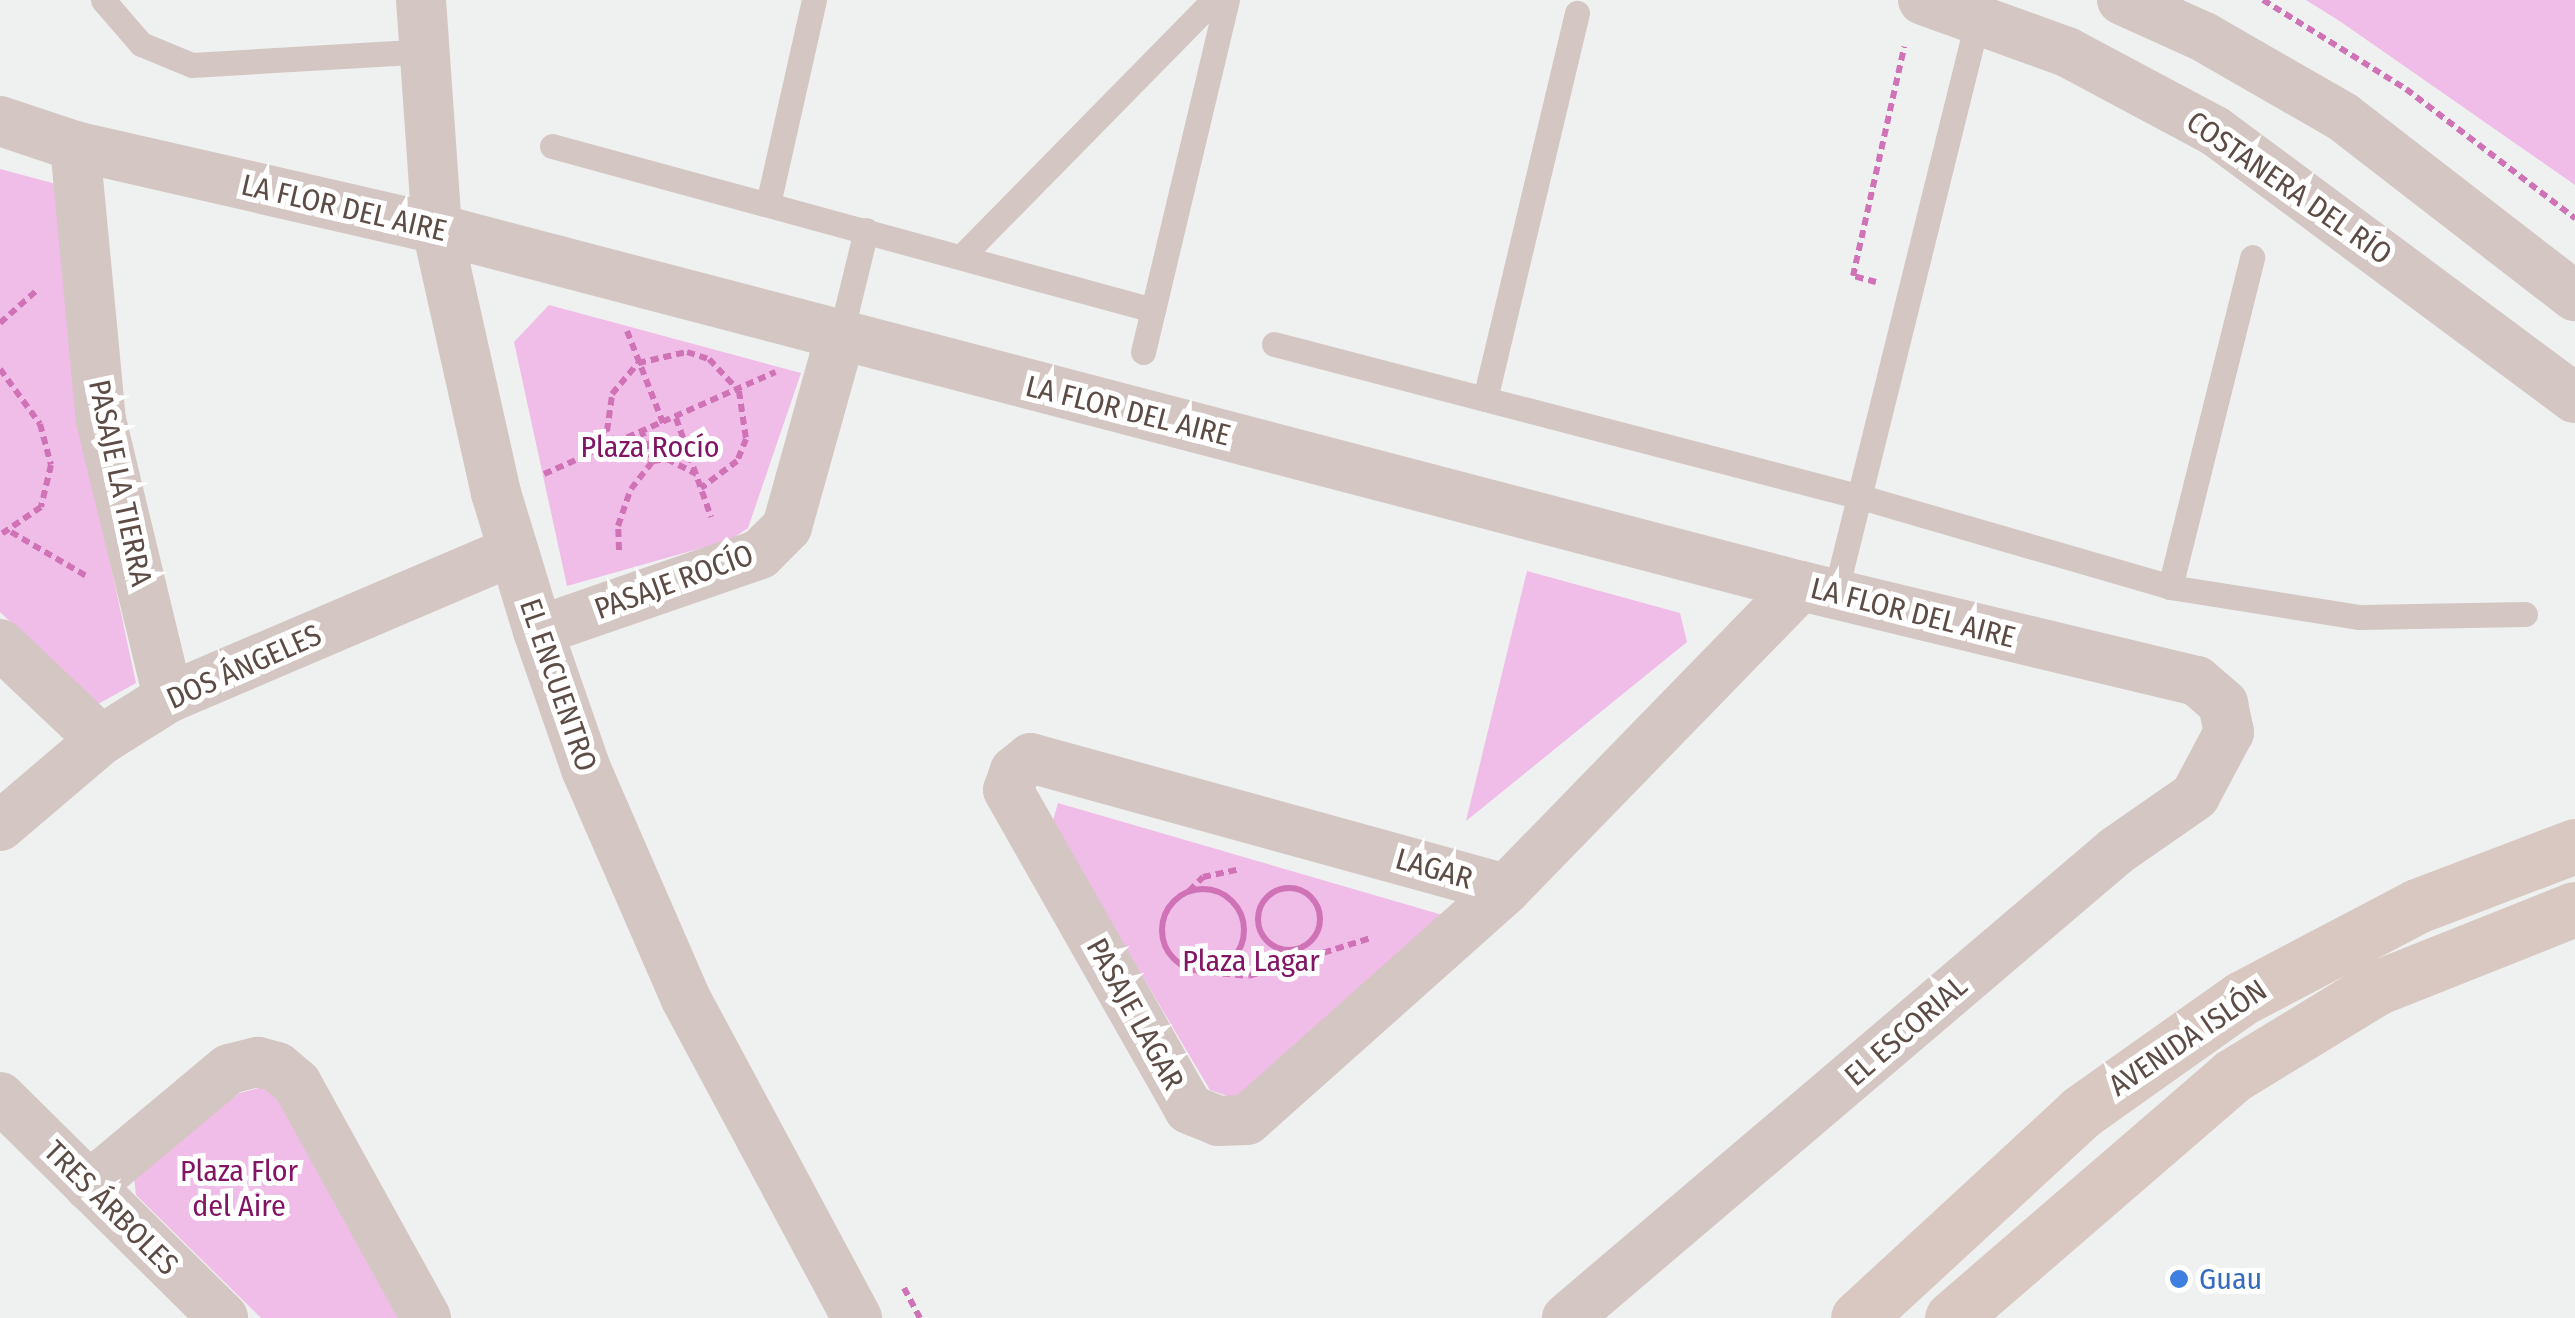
<!DOCTYPE html>
<meta charset="utf-8">
<style>
body{margin:0}
#map{position:relative;width:2575px;height:1318px;overflow:hidden;background:#eff1f1;font-family:"Fira Sans Condensed",sans-serif}
div>[style]{position:absolute}
.green>*{inset:0;background:#f0bce8}
.path>*{height:6px;margin-top:-3px;transform-origin:0;background:repeating-linear-gradient(90deg,#cf73b6 0 8px,transparent 0 13px)}
.path>.ring{margin:-3px;padding:0;box-sizing:content-box;background:none;border:6px solid #cf73b6;border-radius:50%}
.lane>*{height:25px;margin:-12.5px;padding:0 12.5px;transform-origin:12.5px;border-radius:12.5px;background:#d4c6c2}
.street>*{height:50px;margin:-25px;padding:0 25px;transform-origin:25px;border-radius:25px;background:#d4c6c2}
.secondary>*{height:55px;margin:-27.5px;padding:0 27.5px;transform-origin:27.5px;border-radius:27.5px;background:#d8c8c1}
.dots>*{width:28px;height:28px;translate:-50% -50%;box-sizing:border-box;border:5px solid #fff;border-radius:50%}
span{translate:-50% -50%;white-space:nowrap;text-align:center;line-height:1.15;-webkit-text-stroke:10px #fff;paint-order:stroke}
.street-label{font-size:30px;color:#5d4c46}
.park-label{font-size:30px;color:#811464}
.shop-label{font-size:30px;color:#366cbe}
.left{translate:0 -50%;text-align:left}
</style>
<div id="map">
<div class="green">
<div style="clip-path:polygon(2306px 0,2575px 0,2575px 185px,2341px 22px)"></div>
<div style="clip-path:polygon(0 169px,56px 184px,81px 427px,136px 683px,98px 704px,0 612px)"></div>
<div style="clip-path:polygon(549px 305px,801px 373px,748px 528px,730px 540px,567px 586px,514px 342px)"></div>
<div style="clip-path:polygon(1527px 571px,1680px 613px,1687px 642px,1466px 821px)"></div>
<div style="clip-path:polygon(1058px 803px,1446px 916px,1252px 1095px,1233px 1098px,1210px 1090px,1052px 824px)"></div>
<div style="clip-path:polygon(262px 1087px,274px 1093px,398px 1318px,261px 1318px,136px 1195px,134px 1177px,144px 1161px,240px 1093px)"></div>
</div>
<div class="path">
<div style="left:2263px;top:0;width:168px;rotate:31.9deg"></div>
<div style="left:2406px;top:89px;width:213px;rotate:37.4deg"></div>
<div style="left:1876px;top:282px;width:24px;rotate:-165deg"></div>
<div style="left:1853px;top:276px;width:235px;rotate:-77.4deg"></div>
<div style="left:0;top:323px;width:48px;rotate:-41.6deg"></div>
<div style="left:627px;top:331px;width:99px;rotate:68.6deg"></div>
<div style="left:0;top:369px;width:68px;rotate:54deg"></div>
<div style="left:40px;top:424px;width:42px;rotate:75deg"></div>
<div style="left:51px;top:465px;width:43px;rotate:103.4deg"></div>
<div style="left:41px;top:507px;width:50px;rotate:145.7deg"></div>
<div style="left:676px;top:418px;width:105px;rotate:70.5deg"></div>
<div style="left:613px;top:444px;width:14px;rotate:-115deg"></div>
<div style="left:607px;top:431px;width:37px;rotate:-82deg"></div>
<div style="left:612px;top:394px;width:40px;rotate:-50deg"></div>
<div style="left:638px;top:363px;width:50px;rotate:-12.7deg"></div>
<div style="left:687px;top:352px;width:23px;rotate:18deg"></div>
<div style="left:709px;top:359px;width:44px;rotate:46.8deg"></div>
<div style="left:739px;top:391px;width:49px;rotate:81.7deg"></div>
<div style="left:746px;top:439px;width:24px;rotate:112deg"></div>
<div style="left:737px;top:461px;width:45px;rotate:143.1deg"></div>
<div style="left:653px;top:461px;width:14px;rotate:-8deg"></div>
<div style="left:667px;top:459px;width:33px;rotate:27deg"></div>
<div style="left:544px;top:474px;width:253px;rotate:-23.8deg"></div>
<div style="left:11px;top:532px;width:89px;rotate:30.3deg"></div>
<div style="left:619px;top:550px;width:24px;rotate:-92deg"></div>
<div style="left:618px;top:526px;width:39px;rotate:-71deg"></div>
<div style="left:631px;top:489px;width:36px;rotate:-52deg"></div>
<div style="left:653px;top:461px;width:31px;rotate:-111deg"></div>
<div class="ring" style="left:1258px;top:888px;width:56px;height:56px"></div>
<div class="ring" style="left:1162px;top:889px;width:76px;height:76px"></div>
<div style="left:1189px;top:891px;width:20px;rotate:-45deg"></div>
<div style="left:1203px;top:877px;width:38px;rotate:-12deg"></div>
<div style="left:1196px;top:971px;width:53px;rotate:5.4deg"></div>
<div style="left:1249px;top:976px;width:128px;rotate:-17.3deg"></div>
<div style="left:904px;top:1288px;width:34px;rotate:62deg"></div>
</div>
<div class="lane">
<div style="left:103px;top:0;width:58px;rotate:49.2deg"></div>
<div style="left:141px;top:44px;width:55px;rotate:22.4deg"></div>
<div style="left:192px;top:65px;width:233px;rotate:-3.4deg"></div>
<div style="left:552px;top:146px;width:623px;rotate:15.26deg"></div>
<div style="left:1153px;top:310px;width:319px;rotate:-76.6deg"></div>
<div style="left:768px;top:204px;width:209px;rotate:-77.3deg"></div>
<div style="left:962px;top:256px;width:359px;rotate:-45.5deg"></div>
<div style="left:840px;top:337px;width:110px;rotate:-76.3deg"></div>
<div style="left:1274px;top:344px;width:607px;rotate:14.61deg"></div>
<div style="left:1861px;top:497px;width:322px;rotate:16.2deg"></div>
<div style="left:2170px;top:587px;width:192px;rotate:9deg"></div>
<div style="left:2360px;top:617px;width:165px;rotate:-1deg"></div>
<div style="left:1143px;top:352px;width:43px;rotate:-76.6deg"></div>
<div style="left:1485px;top:399px;width:397px;rotate:-76.6deg"></div>
<div style="left:2170px;top:587px;width:340px;rotate:-76deg"></div>
<div style="left:1835px;top:594px;width:593px;rotate:-76.06deg"></div>
</div>
<div class="street">
<div style="left:421px;top:0;width:230px;rotate:86deg"></div>
<div style="left:437px;top:229px;width:271px;rotate:77.4deg"></div>
<div style="left:496px;top:493px;width:144px;rotate:73.1deg"></div>
<div style="left:538px;top:631px;width:146px;rotate:70.8deg"></div>
<div style="left:586px;top:769px;width:251px;rotate:66.5deg"></div>
<div style="left:686px;top:999px;width:362px;rotate:61.8deg"></div>
<div style="left:1923px;top:0;width:153px;rotate:19.9deg"></div>
<div style="left:2067px;top:52px;width:168px;rotate:28.1deg"></div>
<div style="left:2215px;top:131px;width:448px;rotate:36.6deg"></div>
<div style="left:2122px;top:0;width:90px;rotate:24.3deg"></div>
<div style="left:2204px;top:37px;width:160px;rotate:29.9deg"></div>
<div style="left:2343px;top:117px;width:293px;rotate:37.7deg"></div>
<div style="left:0;top:121px;width:79px;rotate:18.4deg"></div>
<div style="left:75px;top:146px;width:371px;rotate:12.9deg"></div>
<div style="left:437px;top:229px;width:1410px;rotate:14.67deg"></div>
<div style="left:1801px;top:586px;width:407px;rotate:13.5deg"></div>
<div style="left:2197px;top:681px;width:35px;rotate:41deg"></div>
<div style="left:2223px;top:704px;width:29px;rotate:78deg"></div>
<div style="left:2229px;top:732px;width:72px;rotate:118deg"></div>
<div style="left:2195px;top:796px;width:96px;rotate:145.2deg"></div>
<div style="left:2116px;top:851px;width:721px;rotate:139.61deg"></div>
<div style="left:75px;top:146px;width:275px;rotate:84.6deg"></div>
<div style="left:101px;top:420px;width:286px;rotate:76.4deg"></div>
<div style="left:538px;top:631px;width:235px;rotate:-19.1deg"></div>
<div style="left:760px;top:554px;width:38px;rotate:-45deg"></div>
<div style="left:787px;top:527px;width:197px;rotate:-74.4deg"></div>
<div style="left:0;top:644px;width:139px;rotate:43.5deg"></div>
<div style="left:0;top:826px;width:133px;rotate:-40.4deg"></div>
<div style="left:101px;top:740px;width:79px;rotate:-32.1deg"></div>
<div style="left:168px;top:698px;width:375px;rotate:-23.1deg"></div>
<div style="left:1506px;top:889px;width:493px;rotate:-164.6deg"></div>
<div style="left:1031px;top:758px;width:21px;rotate:141deg"></div>
<div style="left:1015px;top:771px;width:20px;rotate:110deg"></div>
<div style="left:1008px;top:790px;width:367px;rotate:60.4deg"></div>
<div style="left:1189px;top:1109px;width:31px;rotate:22deg"></div>
<div style="left:1218px;top:1121px;width:29px;rotate:-2deg"></div>
<div style="left:1247px;top:1120px;width:347px;rotate:-41.7deg"></div>
<div style="left:1506px;top:889px;width:423px;rotate:-45.8deg"></div>
<div style="left:0;top:1097px;width:314px;rotate:44.7deg"></div>
<div style="left:89px;top:1186px;width:182px;rotate:-39.9deg"></div>
<div style="left:229px;top:1069px;width:30px;rotate:-14deg"></div>
<div style="left:258px;top:1062px;width:20px;rotate:15deg"></div>
<div style="left:277px;top:1067px;width:26px;rotate:40deg"></div>
<div style="left:297px;top:1084px;width:267px;rotate:61.1deg"></div>
</div>
<div class="secondary">
<div style="left:1858px;top:1318px;width:304px;rotate:-42.7deg"></div>
<div style="left:2081px;top:1112px;width:197px;rotate:-35.3deg"></div>
<div style="left:2242px;top:998px;width:198px;rotate:-27.7deg"></div>
<div style="left:2417px;top:906px;width:169px;rotate:-20.8deg"></div>
<div style="left:1952px;top:1318px;width:370px;rotate:-40.8deg"></div>
<div style="left:2232px;top:1076px;width:169px;rotate:-31.4deg"></div>
<div style="left:2376px;top:988px;width:214px;rotate:-21.7deg"></div>
</div>
<div class="dots">
<div style="left:2179px;top:1279px;background:#3f7fe0"></div>
</div>
<div class="street-label">
<span style="left:2289px;top:188px;rotate:35deg">COSTANERA DEL RÍO</span>
<span style="left:344px;top:208px;rotate:13deg">LA FLOR DEL AIRE</span>
<span style="left:1128px;top:411px;rotate:14deg">LA FLOR DEL AIRE</span>
<span style="left:120px;top:483px;rotate:78deg">PASAJE LA TIERRA</span>
<span style="left:674px;top:582px;rotate:-20deg">PASAJE ROCÍO</span>
<span style="left:1913px;top:613px;rotate:14deg">LA FLOR DEL AIRE</span>
<span style="left:244px;top:667px;rotate:-24deg">DOS ÁNGELES</span>
<span style="left:558px;top:685px;rotate:71deg">EL ENCUENTRO</span>
<span style="left:1434px;top:869px;rotate:16deg">LAGAR</span>
<span style="left:1135px;top:1014px;rotate:61deg">PASAJE LAGAR</span>
<span style="left:1906px;top:1031px;rotate:-41deg">EL ESCORIAL</span>
<span style="left:2188px;top:1038px;rotate:-34deg">AVENIDA ISLÓN</span>
<span style="left:111px;top:1208px;rotate:45deg">TRES ÁRBOLES</span>
</div>
<div class="park-label">
<span style="left:650px;top:447px">Plaza Rocío</span>
<span style="left:1251px;top:961px">Plaza Lagar</span>
<span style="left:239px;top:1188px">Plaza Flor<br>del Aire</span>
</div>
<div class="shop-label">
<span class="left" style="left:2199px;top:1279px">Guau</span>
</div>
</div>
